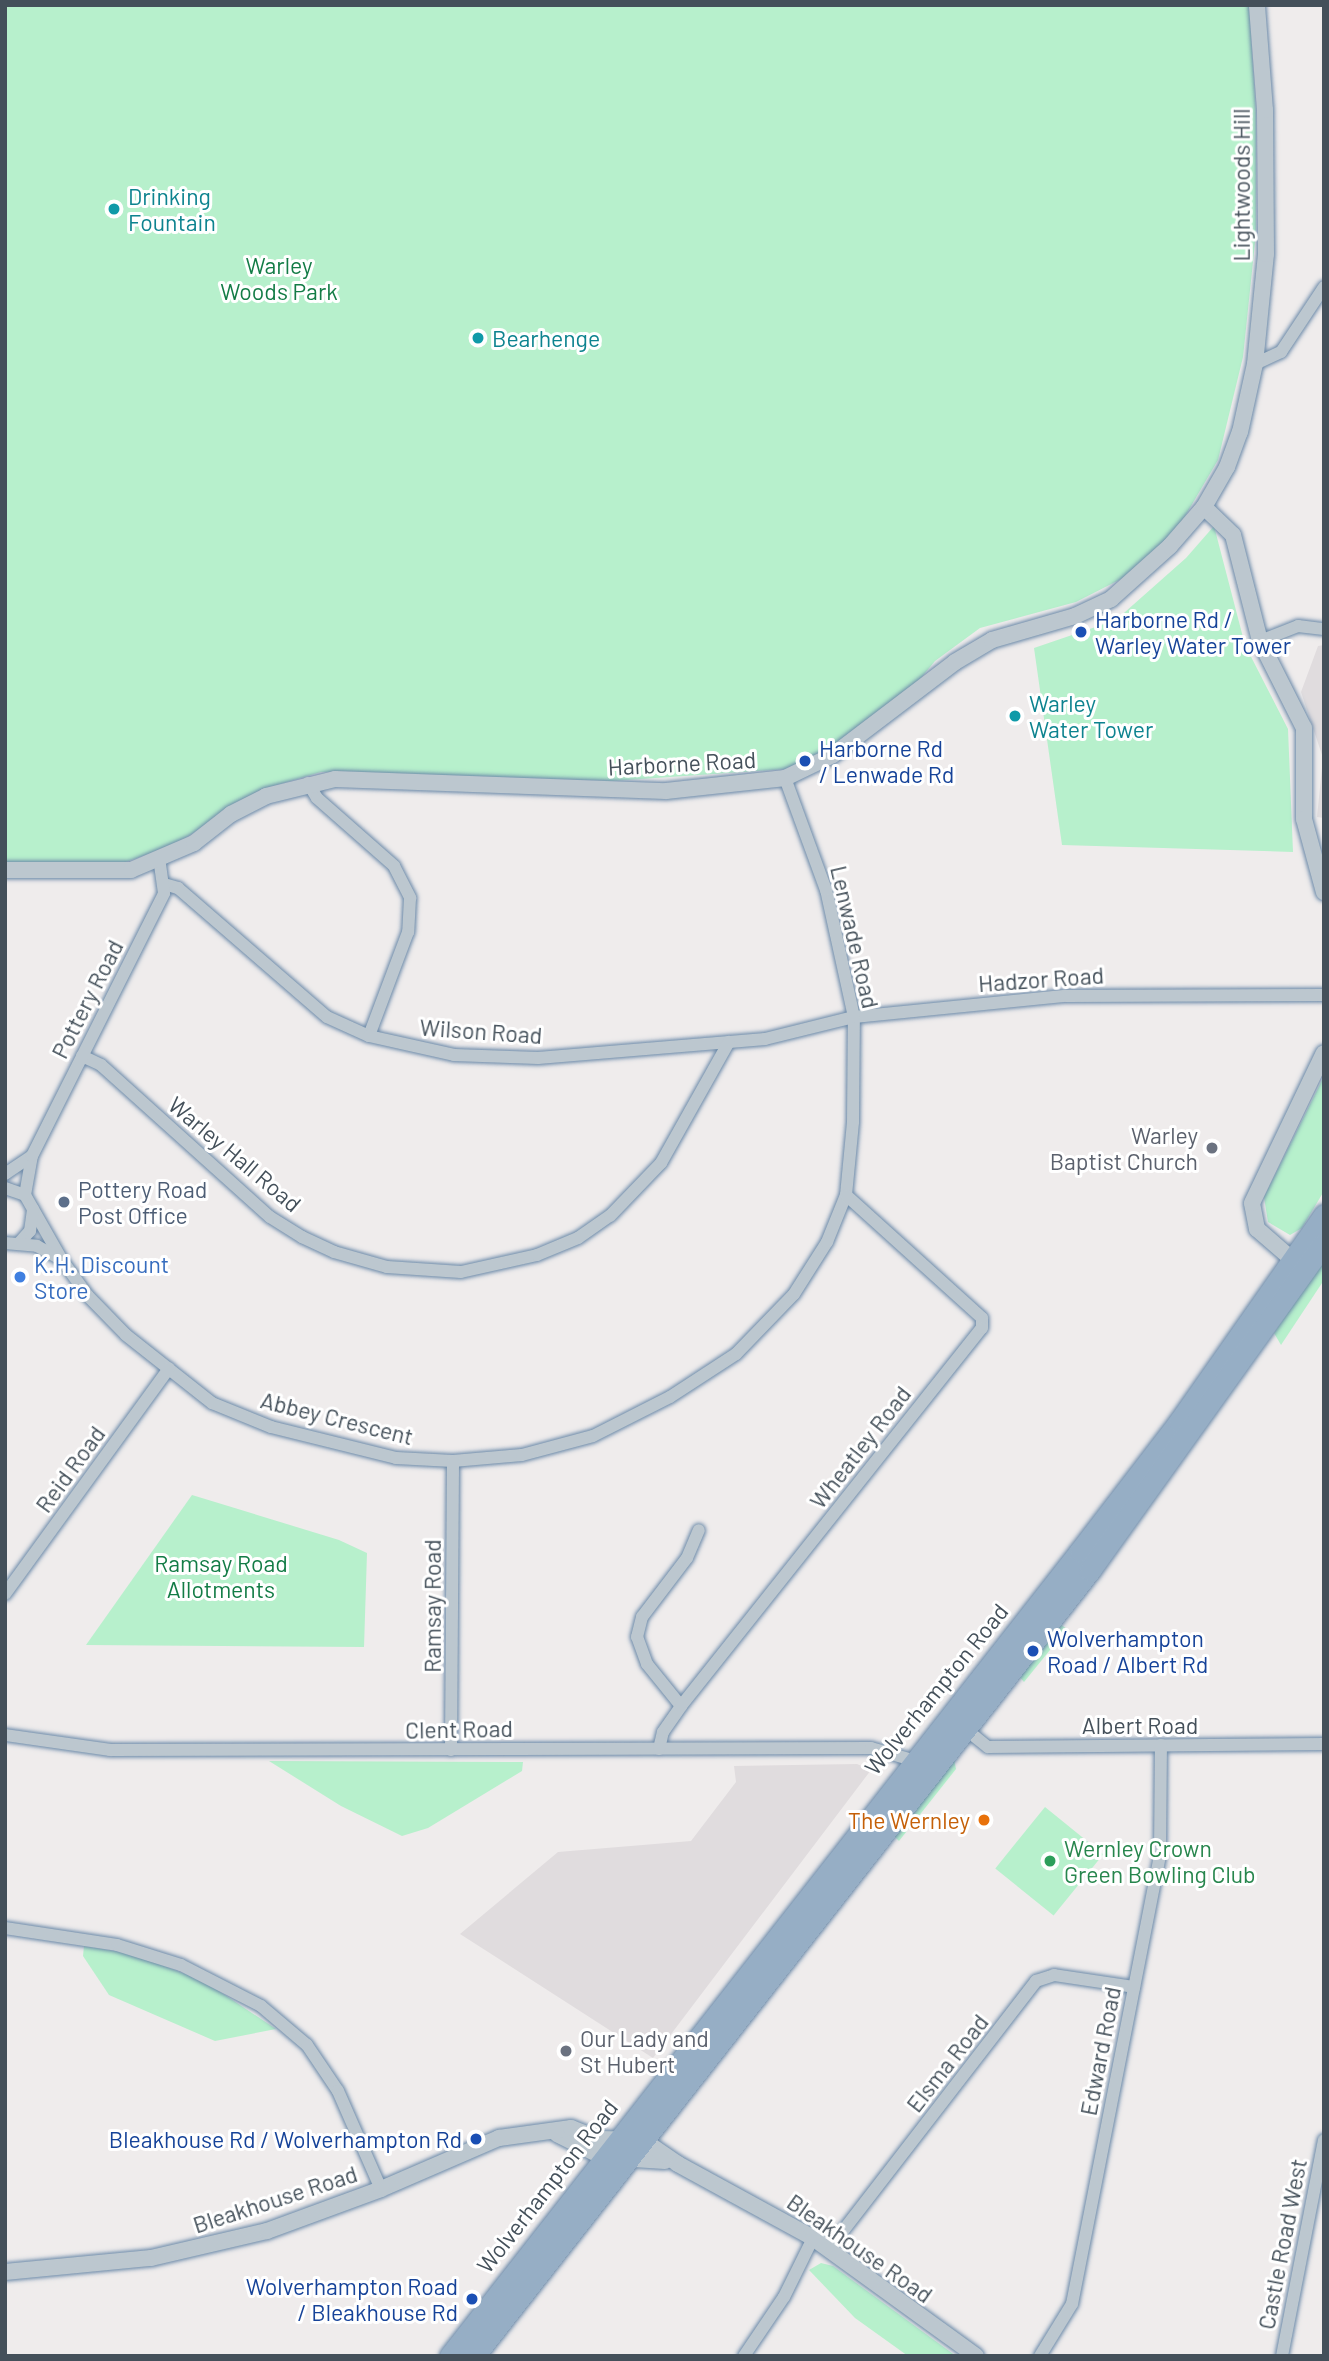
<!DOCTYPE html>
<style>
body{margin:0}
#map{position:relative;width:1329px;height:2361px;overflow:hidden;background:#efecec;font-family:Barlow,sans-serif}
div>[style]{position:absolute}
.education>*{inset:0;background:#e0dcde}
.green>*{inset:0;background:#b7f0cc;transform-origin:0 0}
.roads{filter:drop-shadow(0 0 2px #6c8aa9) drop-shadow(0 0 2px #6c8aa9)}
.minor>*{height:12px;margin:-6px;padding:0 6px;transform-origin:6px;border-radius:6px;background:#bcc7cf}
.tertiary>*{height:16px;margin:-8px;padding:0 8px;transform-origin:8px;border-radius:8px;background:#bcc7cf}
.trunk>*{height:21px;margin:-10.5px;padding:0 10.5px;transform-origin:10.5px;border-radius:10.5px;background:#96aec5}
.dots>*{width:19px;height:19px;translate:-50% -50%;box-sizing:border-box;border:4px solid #fff;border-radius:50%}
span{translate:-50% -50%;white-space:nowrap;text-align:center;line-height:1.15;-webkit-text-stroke:6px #fff;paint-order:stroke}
.street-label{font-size:23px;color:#44505a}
.culture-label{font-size:23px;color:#0d838f}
.left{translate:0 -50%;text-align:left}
.park-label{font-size:23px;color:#137c46}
.transit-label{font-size:23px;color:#164399}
.right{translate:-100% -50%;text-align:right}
.worship-label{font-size:23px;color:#5b616d}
.service-label{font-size:23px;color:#4e5e75}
.shop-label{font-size:23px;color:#366cbe}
.food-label{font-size:23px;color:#c56008}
.leisure-label{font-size:23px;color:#27864d}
.frame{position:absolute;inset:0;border:7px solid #44505a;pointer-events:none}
</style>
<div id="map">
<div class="education">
<div style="clip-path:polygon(1324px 645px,1324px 818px,1317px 817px,1323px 758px,1301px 692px,1318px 646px)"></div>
<div style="clip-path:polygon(857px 1764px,871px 1770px,653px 2058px,460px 1934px,558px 1852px,691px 1841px,736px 1782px,734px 1766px)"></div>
</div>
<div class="green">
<div style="clip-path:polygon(5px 5px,1249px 5px,1256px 114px,1256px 233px,1243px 357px,1218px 460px,1177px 530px,1125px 577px,1076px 602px,980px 628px,935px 661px,916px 684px,817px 758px,787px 769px,612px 781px,321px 772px,260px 790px,176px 844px,123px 863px,5px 864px)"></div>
<div style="clip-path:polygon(1214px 526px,1245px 645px,1288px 729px,1293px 852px,1062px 845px,1034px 648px,1116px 620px,1186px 558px)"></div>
<div style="clip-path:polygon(1324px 1076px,1324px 1191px,1302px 1228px,1290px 1235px,1268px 1222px,1264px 1197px)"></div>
<div style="clip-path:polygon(1324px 1260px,1324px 1280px,1281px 1345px,1274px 1333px)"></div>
<div style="clip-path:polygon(192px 1495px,339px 1540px,367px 1553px,364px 1647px,86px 1645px)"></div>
<div style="clip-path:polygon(1060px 1624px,1067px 1629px,1024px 1682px,1017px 1674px)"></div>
<div style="clip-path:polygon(954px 1759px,956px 1769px,899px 1841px,893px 1835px)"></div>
<div style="clip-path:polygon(269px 1761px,523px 1762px,522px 1771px,428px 1828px,402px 1836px,341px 1806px)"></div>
<div style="left:1045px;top:1807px;width:75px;height:79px;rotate:39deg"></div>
<div style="clip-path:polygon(84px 1946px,132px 1954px,204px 1981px,276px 2029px,215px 2041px,109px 1995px,83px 1956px)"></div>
<div style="clip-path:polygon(821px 2263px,833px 2266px,956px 2356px,908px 2356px,855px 2318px,809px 2270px)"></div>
</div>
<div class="roads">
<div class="minor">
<div style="left:1255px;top:364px;width:29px;rotate:-25deg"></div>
<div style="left:1281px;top:352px;width:78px;rotate:-56.5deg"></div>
<div style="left:1260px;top:641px;width:41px;rotate:-21.5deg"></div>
<div style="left:1298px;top:626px;width:26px;rotate:7deg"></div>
<div style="left:308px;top:783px;width:17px;rotate:59deg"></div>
<div style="left:317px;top:798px;width:103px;rotate:41.4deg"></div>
<div style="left:394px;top:866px;width:36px;rotate:63deg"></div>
<div style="left:410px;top:898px;width:34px;rotate:93deg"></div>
<div style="left:408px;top:932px;width:111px;rotate:110.6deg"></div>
<div style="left:164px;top:884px;width:15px;rotate:16deg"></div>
<div style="left:178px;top:888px;width:197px;rotate:40.9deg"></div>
<div style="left:327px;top:1017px;width:46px;rotate:24.3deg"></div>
<div style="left:369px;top:1036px;width:87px;rotate:12.6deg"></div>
<div style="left:454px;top:1055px;width:84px;rotate:2deg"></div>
<div style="left:538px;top:1058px;width:228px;rotate:-4.8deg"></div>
<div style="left:765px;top:1039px;width:92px;rotate:-13.9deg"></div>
<div style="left:854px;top:1017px;width:213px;rotate:-5.7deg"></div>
<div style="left:1066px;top:996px;width:258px;rotate:-0.2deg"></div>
<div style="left:82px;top:1056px;width:21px;rotate:25deg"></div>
<div style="left:101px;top:1065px;width:227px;rotate:42deg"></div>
<div style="left:270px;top:1217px;width:38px;rotate:32deg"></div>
<div style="left:302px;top:1237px;width:35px;rotate:25deg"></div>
<div style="left:334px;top:1252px;width:55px;rotate:15.8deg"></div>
<div style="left:387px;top:1267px;width:74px;rotate:3.9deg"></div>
<div style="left:461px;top:1272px;width:78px;rotate:-12.6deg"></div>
<div style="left:537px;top:1255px;width:44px;rotate:-22.5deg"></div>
<div style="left:578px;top:1238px;width:39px;rotate:-35deg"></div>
<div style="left:610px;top:1216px;width:74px;rotate:-46.1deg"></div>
<div style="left:661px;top:1163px;width:139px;rotate:-60.7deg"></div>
<div style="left:5px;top:1174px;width:32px;rotate:-34deg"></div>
<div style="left:5px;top:1188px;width:21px;rotate:19deg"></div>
<div style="left:25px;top:1195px;width:75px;rotate:60.4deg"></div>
<div style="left:62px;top:1260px;width:44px;rotate:54.2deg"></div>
<div style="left:88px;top:1296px;width:54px;rotate:45.7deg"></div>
<div style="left:126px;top:1335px;width:110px;rotate:38.3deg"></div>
<div style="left:212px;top:1403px;width:64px;rotate:22.1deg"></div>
<div style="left:271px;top:1427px;width:129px;rotate:13.9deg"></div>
<div style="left:396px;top:1458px;width:57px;rotate:3deg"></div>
<div style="left:453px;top:1461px;width:69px;rotate:-5deg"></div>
<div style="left:522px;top:1455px;width:73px;rotate:-15deg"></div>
<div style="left:593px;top:1436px;width:86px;rotate:-26.9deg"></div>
<div style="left:670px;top:1397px;width:79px;rotate:-33.1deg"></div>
<div style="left:736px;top:1354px;width:83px;rotate:-46deg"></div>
<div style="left:794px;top:1294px;width:62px;rotate:-57.6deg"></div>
<div style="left:827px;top:1242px;width:51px;rotate:-68deg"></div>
<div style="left:846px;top:1195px;width:73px;rotate:-84.5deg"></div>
<div style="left:853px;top:1122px;width:105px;rotate:-89.5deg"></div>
<div style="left:854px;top:1017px;width:130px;rotate:-102.4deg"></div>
<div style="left:826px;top:890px;width:119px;rotate:-110.1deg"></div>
<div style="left:25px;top:1195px;width:40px;rotate:-80deg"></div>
<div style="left:32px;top:1156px;width:294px;rotate:-63.3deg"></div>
<div style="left:164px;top:893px;width:35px;rotate:-98deg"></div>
<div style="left:20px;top:1242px;width:15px;rotate:-48deg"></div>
<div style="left:30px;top:1231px;width:22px;rotate:-82deg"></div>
<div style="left:5px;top:1243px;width:32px;rotate:5deg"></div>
<div style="left:37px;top:1246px;width:29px;rotate:29deg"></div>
<div style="left:5px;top:1594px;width:279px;rotate:-54deg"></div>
<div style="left:681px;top:1706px;width:54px;rotate:-129deg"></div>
<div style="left:647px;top:1664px;width:29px;rotate:-110deg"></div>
<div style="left:637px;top:1637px;width:21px;rotate:-76deg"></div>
<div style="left:642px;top:1617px;width:74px;rotate:-52.7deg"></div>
<div style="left:687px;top:1558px;width:30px;rotate:-67deg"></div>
<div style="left:963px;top:1727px;width:32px;rotate:39deg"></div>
<div style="left:988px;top:1747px;width:336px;rotate:-0.5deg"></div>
<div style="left:5px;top:1735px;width:106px;rotate:8.1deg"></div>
<div style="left:110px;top:1750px;width:761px;rotate:-0.15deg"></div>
<div style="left:871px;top:1748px;width:43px;rotate:16.3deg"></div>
<div style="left:659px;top:1749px;width:17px;rotate:-77deg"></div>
<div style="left:663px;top:1732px;width:32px;rotate:-55deg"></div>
<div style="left:681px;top:1706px;width:483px;rotate:-51.5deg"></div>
<div style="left:982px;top:1328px;width:10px;rotate:-90deg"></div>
<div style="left:982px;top:1318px;width:183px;rotate:-137.9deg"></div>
<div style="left:451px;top:1750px;width:289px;rotate:-89.6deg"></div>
<div style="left:5px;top:1928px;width:113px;rotate:8.6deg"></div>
<div style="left:117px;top:1945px;width:67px;rotate:17.4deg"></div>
<div style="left:181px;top:1965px;width:90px;rotate:27.1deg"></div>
<div style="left:261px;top:2006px;width:60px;rotate:40.3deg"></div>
<div style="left:307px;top:2045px;width:55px;rotate:56deg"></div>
<div style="left:338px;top:2091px;width:107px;rotate:66.3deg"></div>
<div style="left:829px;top:2249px;width:339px;rotate:-52.3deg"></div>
<div style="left:1036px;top:1981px;width:19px;rotate:-18deg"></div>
<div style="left:1054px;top:1975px;width:81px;rotate:8.5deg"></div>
<div style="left:744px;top:2356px;width:71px;rotate:-55.9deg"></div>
<div style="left:784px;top:2297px;width:66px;rotate:-63.8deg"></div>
<div style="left:1040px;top:2356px;width:61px;rotate:-58.4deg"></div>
<div style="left:1072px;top:2304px;width:459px;rotate:-78.9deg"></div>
<div style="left:1160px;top:1854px;width:109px;rotate:-89.5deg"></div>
<div style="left:1282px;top:2356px;width:220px;rotate:-79deg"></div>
</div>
<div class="tertiary">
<div style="left:1204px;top:507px;width:40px;rotate:44deg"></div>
<div style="left:1233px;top:535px;width:109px;rotate:75.7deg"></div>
<div style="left:1260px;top:641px;width:97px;rotate:63.2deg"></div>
<div style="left:1304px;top:728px;width:91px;rotate:90deg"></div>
<div style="left:1304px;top:819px;width:76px;rotate:74.7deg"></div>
<div style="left:5px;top:870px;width:126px"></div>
<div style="left:131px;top:870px;width:69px;rotate:-23.2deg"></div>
<div style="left:194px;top:843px;width:47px;rotate:-38.1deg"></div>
<div style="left:231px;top:814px;width:39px;rotate:-27deg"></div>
<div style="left:266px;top:796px;width:71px;rotate:-13.8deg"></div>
<div style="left:335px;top:779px;width:331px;rotate:2.1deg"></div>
<div style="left:666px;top:791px;width:120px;rotate:-6.2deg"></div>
<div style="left:785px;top:778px;width:53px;rotate:-25.6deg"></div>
<div style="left:833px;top:755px;width:153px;rotate:-37.3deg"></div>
<div style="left:955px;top:662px;width:43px;rotate:-30.7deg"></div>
<div style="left:992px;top:640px;width:86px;rotate:-16.1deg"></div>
<div style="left:1075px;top:616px;width:40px;rotate:-25deg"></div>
<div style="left:1111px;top:599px;width:79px;rotate:-41.9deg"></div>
<div style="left:1170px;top:546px;width:52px;rotate:-48.9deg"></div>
<div style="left:1204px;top:507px;width:46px;rotate:-60.1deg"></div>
<div style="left:1227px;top:467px;width:37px;rotate:-70deg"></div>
<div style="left:1240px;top:432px;width:70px;rotate:-77.6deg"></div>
<div style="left:1255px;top:364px;width:111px;rotate:-84.3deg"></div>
<div style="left:1266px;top:254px;width:144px;rotate:-90.4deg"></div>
<div style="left:1265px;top:110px;width:105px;rotate:-94.4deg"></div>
<div style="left:1294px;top:1261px;width:49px;rotate:-139.1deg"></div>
<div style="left:1257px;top:1229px;width:26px;rotate:-101deg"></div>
<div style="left:1252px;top:1203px;width:166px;rotate:-64.4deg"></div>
<div style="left:557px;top:2134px;width:51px;rotate:26.6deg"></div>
<div style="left:603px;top:2157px;width:62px;rotate:3.7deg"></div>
<div style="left:5px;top:2272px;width:147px;rotate:-5.5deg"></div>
<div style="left:151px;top:2258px;width:119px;rotate:-13.1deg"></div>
<div style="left:267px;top:2231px;width:121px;rotate:-20.2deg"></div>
<div style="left:381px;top:2189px;width:129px;rotate:-23.4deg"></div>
<div style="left:499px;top:2138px;width:73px;rotate:-7.9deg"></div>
<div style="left:571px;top:2128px;width:31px;rotate:21deg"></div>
<div style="left:600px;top:2139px;width:43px;rotate:1.3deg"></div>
<div style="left:643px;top:2140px;width:42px;rotate:34.4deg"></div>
<div style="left:678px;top:2164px;width:154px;rotate:28.7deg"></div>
<div style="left:813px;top:2238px;width:201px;rotate:35.9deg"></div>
</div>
<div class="trunk">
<div style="left:450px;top:2356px;width:1022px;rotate:-51.95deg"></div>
<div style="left:1080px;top:1551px;width:163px;rotate:-52.5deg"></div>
<div style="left:1179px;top:1422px;width:253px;rotate:-55deg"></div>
<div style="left:474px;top:2356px;width:999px;rotate:-51.91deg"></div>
<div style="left:1090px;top:1570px;width:402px;rotate:-54.4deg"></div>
</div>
</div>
<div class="dots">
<div style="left:114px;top:209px;background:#0f9aa8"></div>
<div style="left:478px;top:338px;background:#0f9aa8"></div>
<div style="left:1081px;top:632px;background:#1a4fb4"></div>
<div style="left:1015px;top:716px;background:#0f9aa8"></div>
<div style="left:805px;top:761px;background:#1a4fb4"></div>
<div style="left:1212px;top:1148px;background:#6b7280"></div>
<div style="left:64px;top:1202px;background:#5c6f8a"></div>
<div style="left:20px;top:1277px;background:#3f7fe0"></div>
<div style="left:1033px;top:1651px;background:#1a4fb4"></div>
<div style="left:984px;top:1820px;background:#e8710a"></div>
<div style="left:1050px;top:1861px;background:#2e9e5b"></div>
<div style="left:566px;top:2051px;background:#6b7280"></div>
<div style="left:476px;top:2139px;background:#1a4fb4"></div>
<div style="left:472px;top:2299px;background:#1a4fb4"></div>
</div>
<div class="street-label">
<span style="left:1241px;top:185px;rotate:-90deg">Lightwoods Hill</span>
<span style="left:682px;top:763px;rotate:-3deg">Harborne Road</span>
<span style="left:855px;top:937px;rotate:77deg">Lenwade Road</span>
<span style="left:1041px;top:979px;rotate:-4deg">Hadzor Road</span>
<span style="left:87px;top:999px;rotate:-63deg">Pottery Road</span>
<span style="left:481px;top:1031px;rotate:4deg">Wilson Road</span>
<span style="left:235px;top:1154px;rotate:40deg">Warley Hall Road</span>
<span style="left:337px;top:1418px;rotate:14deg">Abbey Crescent</span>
<span style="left:860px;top:1447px;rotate:-52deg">Wheatley Road</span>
<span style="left:70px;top:1469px;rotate:-54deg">Reid Road</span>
<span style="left:432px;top:1606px;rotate:-90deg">Ramsay Road</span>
<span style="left:936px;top:1689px;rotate:-51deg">Wolverhampton Road</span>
<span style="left:1140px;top:1725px">Albert Road</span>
<span style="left:459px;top:1729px;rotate:-1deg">Clent Road</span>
<span style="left:1100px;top:2051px;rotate:-79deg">Edward Road</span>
<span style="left:947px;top:2063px;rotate:-52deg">Elsma Road</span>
<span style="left:547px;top:2186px;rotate:-52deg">Wolverhampton Road</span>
<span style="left:275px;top:2199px;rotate:-18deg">Bleakhouse Road</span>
<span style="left:1282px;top:2244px;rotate:-79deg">Castle Road West</span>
<span style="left:860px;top:2248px;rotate:35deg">Bleakhouse Road</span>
</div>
<div class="culture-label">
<span class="left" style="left:128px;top:209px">Drinking<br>Fountain</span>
<span class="left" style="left:492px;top:338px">Bearhenge</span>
<span class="left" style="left:1029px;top:716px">Warley<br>Water Tower</span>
</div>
<div class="park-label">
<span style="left:279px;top:278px">Warley<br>Woods Park</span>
<span style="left:221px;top:1576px">Ramsay Road<br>Allotments</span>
</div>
<div class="transit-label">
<span class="left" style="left:1095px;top:632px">Harborne Rd /<br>Warley Water Tower</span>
<span class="left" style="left:819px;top:761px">Harborne Rd<br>/ Lenwade Rd</span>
<span class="left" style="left:1047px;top:1651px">Wolverhampton<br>Road / Albert Rd</span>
<span class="right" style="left:462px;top:2139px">Bleakhouse Rd / Wolverhampton Rd</span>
<span class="right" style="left:458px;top:2299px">Wolverhampton Road<br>/ Bleakhouse Rd</span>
</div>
<div class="worship-label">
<span class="right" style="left:1198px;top:1148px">Warley<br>Baptist Church</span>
<span class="left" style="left:580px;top:2051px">Our Lady and<br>St Hubert</span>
</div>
<div class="service-label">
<span class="left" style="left:78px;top:1202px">Pottery Road<br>Post Office</span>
</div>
<div class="shop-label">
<span class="left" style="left:34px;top:1277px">K.H. Discount<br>Store</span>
</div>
<div class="food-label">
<span class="right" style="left:970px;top:1820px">The Wernley</span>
</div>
<div class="leisure-label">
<span class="left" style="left:1064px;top:1861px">Wernley Crown<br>Green Bowling Club</span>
</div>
<div class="frame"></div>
</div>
